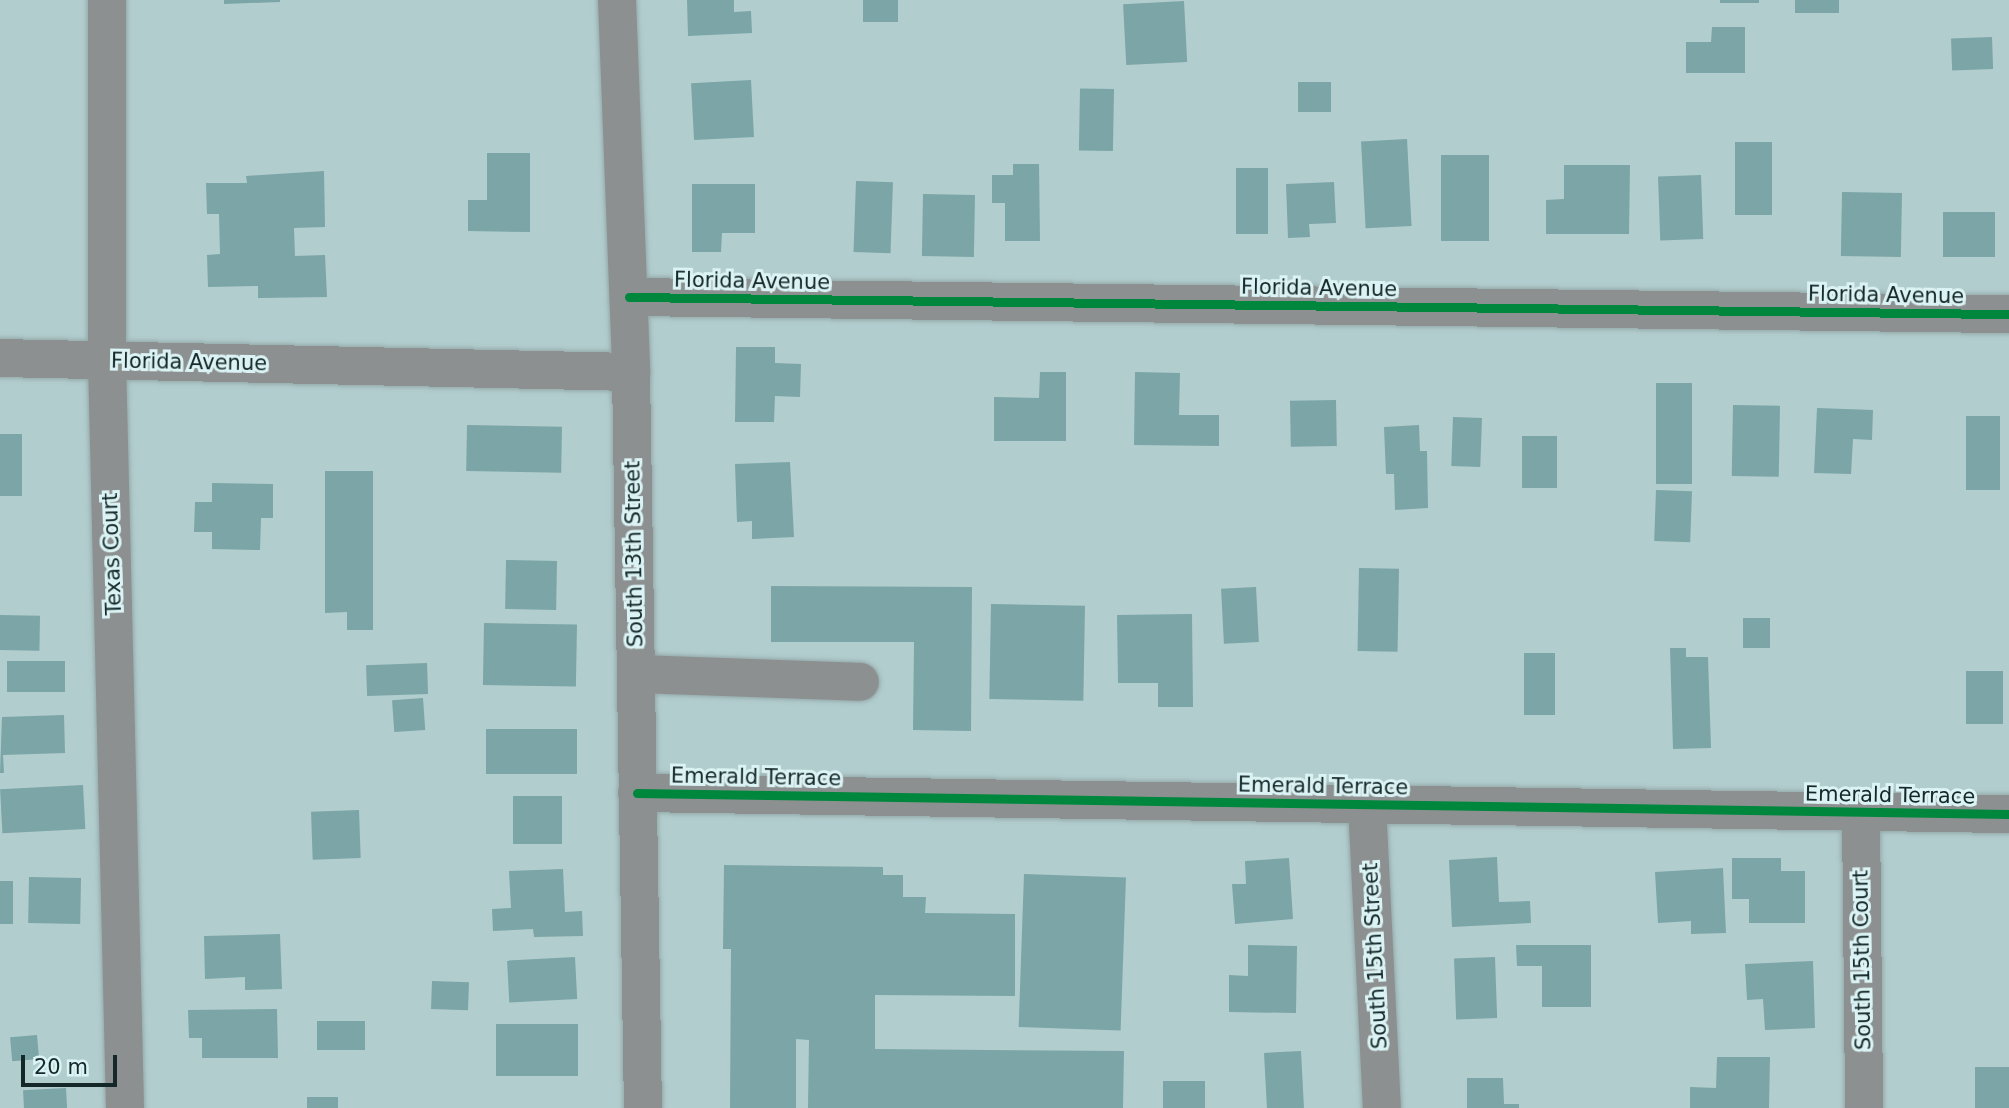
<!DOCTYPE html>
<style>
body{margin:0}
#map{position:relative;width:2009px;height:1108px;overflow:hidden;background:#b2cdce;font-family:"DejaVu Sans",sans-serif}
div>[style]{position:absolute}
.building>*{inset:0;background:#7ba5a6;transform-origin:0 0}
.roads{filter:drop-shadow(0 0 2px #95aaab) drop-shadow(0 0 2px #95aaab)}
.minor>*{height:38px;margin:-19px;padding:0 19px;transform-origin:19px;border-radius:19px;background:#8d9090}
.cycleway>*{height:9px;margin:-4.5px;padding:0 4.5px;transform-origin:4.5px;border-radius:4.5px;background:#00873e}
span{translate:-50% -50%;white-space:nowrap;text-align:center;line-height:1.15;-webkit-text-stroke:6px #dbf3f4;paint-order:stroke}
.street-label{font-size:21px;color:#152829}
.scale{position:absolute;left:21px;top:1055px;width:96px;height:32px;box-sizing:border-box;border:4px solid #152829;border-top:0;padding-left:9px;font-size:21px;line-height:24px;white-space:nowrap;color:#152829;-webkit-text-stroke:5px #dbf3f4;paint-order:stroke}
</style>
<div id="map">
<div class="building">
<div style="clip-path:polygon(224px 0,280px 0,280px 2px,224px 4px)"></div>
<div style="clip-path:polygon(687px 0,734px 0,734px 12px,751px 11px,752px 33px,688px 36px)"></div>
<div style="left:863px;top:0;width:35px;height:22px"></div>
<div style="left:1720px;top:0;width:39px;height:3px"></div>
<div style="left:1795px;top:0;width:44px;height:13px"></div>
<div style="left:1184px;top:1px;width:61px;height:61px;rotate:87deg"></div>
<div style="clip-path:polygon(1712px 27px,1745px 27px,1745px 73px,1686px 73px,1686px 42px,1711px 42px)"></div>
<div style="left:1992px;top:37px;width:32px;height:41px;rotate:88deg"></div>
<div style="left:751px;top:80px;width:57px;height:60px;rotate:87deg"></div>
<div style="left:1298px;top:82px;width:33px;height:30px"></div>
<div style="left:1114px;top:89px;width:62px;height:34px;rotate:91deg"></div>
<div style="left:1407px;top:139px;width:87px;height:46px;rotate:87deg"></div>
<div style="left:1735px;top:142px;width:37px;height:73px"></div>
<div style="clip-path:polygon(487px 153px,530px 153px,530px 232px,468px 231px,468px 200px,487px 200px)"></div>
<div style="left:1441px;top:155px;width:48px;height:86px"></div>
<div style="clip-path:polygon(1013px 164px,1039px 164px,1040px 241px,1005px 241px,1005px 203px,992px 203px,992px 175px,1013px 175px)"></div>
<div style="clip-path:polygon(1564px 165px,1630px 165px,1629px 234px,1546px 234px,1546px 200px,1564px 199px)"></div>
<div style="left:1236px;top:168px;width:32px;height:66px"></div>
<div style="clip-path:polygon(324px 171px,325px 227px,294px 228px,295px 256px,325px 255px,327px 297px,258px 298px,258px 286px,208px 287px,207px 255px,220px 254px,219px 214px,207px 214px,206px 183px,247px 183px,246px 176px)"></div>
<div style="left:1701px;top:175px;width:64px;height:43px;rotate:88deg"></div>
<div style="left:856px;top:181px;width:37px;height:71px;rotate:2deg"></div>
<div style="clip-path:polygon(1334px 182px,1336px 223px,1309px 224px,1310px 237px,1288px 238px,1286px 184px)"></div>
<div style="clip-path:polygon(692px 184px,755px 184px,755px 233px,722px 233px,721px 252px,692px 252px)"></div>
<div style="left:1842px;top:192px;width:60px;height:64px;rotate:1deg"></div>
<div style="left:923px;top:194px;width:52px;height:62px;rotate:1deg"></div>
<div style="left:1943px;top:212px;width:52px;height:45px"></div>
<div style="clip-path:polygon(736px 347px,775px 347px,775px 363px,801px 364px,800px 397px,775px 396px,774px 422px,735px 422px)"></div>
<div style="clip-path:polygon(1040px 372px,1066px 372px,1066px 441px,994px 441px,994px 397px,1039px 398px)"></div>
<div style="clip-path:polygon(1135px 372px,1180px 373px,1179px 415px,1219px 415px,1219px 446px,1134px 445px)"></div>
<div style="left:1656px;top:383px;width:36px;height:101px"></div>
<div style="left:1336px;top:400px;width:46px;height:46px;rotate:89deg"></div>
<div style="left:1733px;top:405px;width:47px;height:71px;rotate:1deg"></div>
<div style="clip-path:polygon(1817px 408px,1873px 410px,1872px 440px,1853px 439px,1851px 474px,1814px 473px)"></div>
<div style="left:1966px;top:416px;width:34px;height:74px"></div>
<div style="left:1453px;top:417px;width:29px;height:49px;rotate:2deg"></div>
<div style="left:467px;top:425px;width:95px;height:46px;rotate:1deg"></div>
<div style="clip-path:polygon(1419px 425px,1420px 451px,1427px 451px,1428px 508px,1395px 510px,1394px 474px,1386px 474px,1384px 427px)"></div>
<div style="left:0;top:434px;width:22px;height:62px"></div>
<div style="left:1522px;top:436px;width:35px;height:52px"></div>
<div style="clip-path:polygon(790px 462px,794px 537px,752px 539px,752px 521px,737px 522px,735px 464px)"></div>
<div style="clip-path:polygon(325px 471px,373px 471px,373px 630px,347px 630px,347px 612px,325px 613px)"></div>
<div style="clip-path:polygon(212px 483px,273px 484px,273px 518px,261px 518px,260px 550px,212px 549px,212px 532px,194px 532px,195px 502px,212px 502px)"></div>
<div style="left:1656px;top:490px;width:36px;height:51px;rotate:2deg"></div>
<div style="left:506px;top:560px;width:51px;height:49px;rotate:1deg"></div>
<div style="left:1359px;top:568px;width:40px;height:83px;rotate:1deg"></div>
<div style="clip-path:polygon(771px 586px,972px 587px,971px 731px,913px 730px,914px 642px,771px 642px)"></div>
<div style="left:1256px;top:587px;width:55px;height:35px;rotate:87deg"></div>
<div style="left:991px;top:604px;width:94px;height:95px;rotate:1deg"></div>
<div style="clip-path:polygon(1192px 614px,1193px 707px,1158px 707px,1158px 683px,1118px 683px,1117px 615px)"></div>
<div style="left:0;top:615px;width:40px;height:35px;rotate:1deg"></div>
<div style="left:1743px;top:618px;width:27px;height:30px"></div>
<div style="left:484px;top:623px;width:93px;height:62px;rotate:1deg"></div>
<div style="clip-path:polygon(1670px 648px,1686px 648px,1686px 657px,1708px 657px,1711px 748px,1673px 749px)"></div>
<div style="left:1524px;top:653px;width:31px;height:62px"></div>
<div style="left:7px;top:661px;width:58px;height:31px"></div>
<div style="left:427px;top:663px;width:31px;height:61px;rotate:88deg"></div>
<div style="left:1966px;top:671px;width:37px;height:53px"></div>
<div style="left:423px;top:698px;width:32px;height:31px;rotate:86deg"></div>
<div style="clip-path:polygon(64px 715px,65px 753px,3px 755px,4px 773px,0 773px,2px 717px)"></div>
<div style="left:486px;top:729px;width:91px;height:45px"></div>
<div style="left:83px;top:785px;width:44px;height:83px;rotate:87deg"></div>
<div style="left:513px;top:796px;width:49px;height:48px"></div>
<div style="left:359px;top:810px;width:48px;height:48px;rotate:88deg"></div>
<div style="clip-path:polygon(1497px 857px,1499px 902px,1530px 901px,1531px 923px,1452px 927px,1449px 860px)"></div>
<div style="clip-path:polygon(1289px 858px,1293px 919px,1235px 924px,1232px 884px,1246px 884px,1245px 861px)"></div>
<div style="clip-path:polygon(1732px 858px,1781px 858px,1781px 871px,1805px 871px,1805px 923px,1749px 923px,1749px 899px,1732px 899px)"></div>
<div style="clip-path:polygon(724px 865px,883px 867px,883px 875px,903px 875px,903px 897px,926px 897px,925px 913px,1015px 914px,1015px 996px,875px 995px,875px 1049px,1124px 1051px,1123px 1108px,808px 1108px,809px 1040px,796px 1039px,796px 1108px,730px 1108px,731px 949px,723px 949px)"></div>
<div style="clip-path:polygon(1723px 868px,1726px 933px,1691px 934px,1691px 921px,1658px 923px,1655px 872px)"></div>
<div style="clip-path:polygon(563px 869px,565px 912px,582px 911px,583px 936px,534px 937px,533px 929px,493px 931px,492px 909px,511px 908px,509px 871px)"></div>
<div style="left:1024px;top:874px;width:102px;height:153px;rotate:2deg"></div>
<div style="left:29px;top:877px;width:52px;height:46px;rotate:1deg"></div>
<div style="left:0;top:881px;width:13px;height:43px"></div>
<div style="clip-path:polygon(280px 934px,282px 989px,245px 990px,245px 977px,205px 979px,204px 936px)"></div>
<div style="clip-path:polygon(1248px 945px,1297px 946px,1296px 1013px,1229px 1012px,1229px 975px,1248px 976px)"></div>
<div style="clip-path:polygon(1516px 945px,1591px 945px,1591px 1007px,1542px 1007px,1542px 966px,1517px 966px)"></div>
<div style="left:575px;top:957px;width:42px;height:68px;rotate:87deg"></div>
<div style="left:1495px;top:957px;width:61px;height:41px;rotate:88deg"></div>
<div style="clip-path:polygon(1813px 961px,1815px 1028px,1765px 1030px,1763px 999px,1747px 1000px,1745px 964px)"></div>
<div style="left:432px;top:981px;width:37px;height:28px;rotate:2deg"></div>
<div style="clip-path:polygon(277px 1009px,278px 1058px,202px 1058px,202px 1038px,189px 1038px,188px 1010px)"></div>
<div style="left:317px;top:1021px;width:48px;height:29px"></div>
<div style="left:496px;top:1024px;width:82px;height:52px"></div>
<div style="left:37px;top:1035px;width:24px;height:27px;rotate:85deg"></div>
<div style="left:1301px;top:1051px;width:57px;height:37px;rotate:87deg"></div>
<div style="clip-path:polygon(1717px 1057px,1770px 1057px,1769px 1108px,1690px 1108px,1690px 1087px,1716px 1088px)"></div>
<div style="left:2009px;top:1067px;width:41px;height:34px;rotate:90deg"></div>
<div style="clip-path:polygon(1467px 1078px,1503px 1078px,1504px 1104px,1519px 1104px,1519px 1108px,1467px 1108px)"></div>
<div style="left:1163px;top:1081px;width:42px;height:27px"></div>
<div style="left:66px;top:1088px;width:20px;height:43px;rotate:87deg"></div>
<div style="left:307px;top:1097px;width:31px;height:11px"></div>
</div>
<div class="roads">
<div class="minor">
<div style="left:107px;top:0;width:360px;rotate:90deg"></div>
<div style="left:107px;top:360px;width:748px;rotate:88.62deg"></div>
<div style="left:617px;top:0;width:372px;rotate:87.8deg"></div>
<div style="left:631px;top:372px;width:736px;rotate:89.07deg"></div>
<div style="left:629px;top:297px;width:1380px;rotate:0.71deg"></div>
<div style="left:0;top:358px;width:631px;rotate:1.27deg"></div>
<div style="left:636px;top:674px;width:224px;rotate:2deg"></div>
<div style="left:637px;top:793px;width:1372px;rotate:0.88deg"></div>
<div style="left:1367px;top:804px;width:304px;rotate:87.2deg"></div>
<div style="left:1861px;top:813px;width:295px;rotate:89.4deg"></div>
</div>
</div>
<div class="cycleway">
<div style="left:629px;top:297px;width:1380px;rotate:0.71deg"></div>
<div style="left:637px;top:793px;width:1372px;rotate:0.88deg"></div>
</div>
<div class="street-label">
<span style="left:752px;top:281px;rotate:1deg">Florida Avenue</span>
<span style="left:1319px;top:288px;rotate:1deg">Florida Avenue</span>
<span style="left:1886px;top:295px;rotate:1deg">Florida Avenue</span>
<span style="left:189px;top:362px;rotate:1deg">Florida Avenue</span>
<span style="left:112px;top:554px;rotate:-92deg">Texas Court</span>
<span style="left:634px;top:554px;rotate:-91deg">South 13th Street</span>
<span style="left:756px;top:777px;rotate:1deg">Emerald Terrace</span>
<span style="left:1323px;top:786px;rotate:1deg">Emerald Terrace</span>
<span style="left:1890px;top:795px;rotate:1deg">Emerald Terrace</span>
<span style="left:1375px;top:956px;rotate:-93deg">South 15th Street</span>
<span style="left:1862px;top:960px;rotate:-91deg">South 15th Court</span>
</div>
<div class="scale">20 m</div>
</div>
